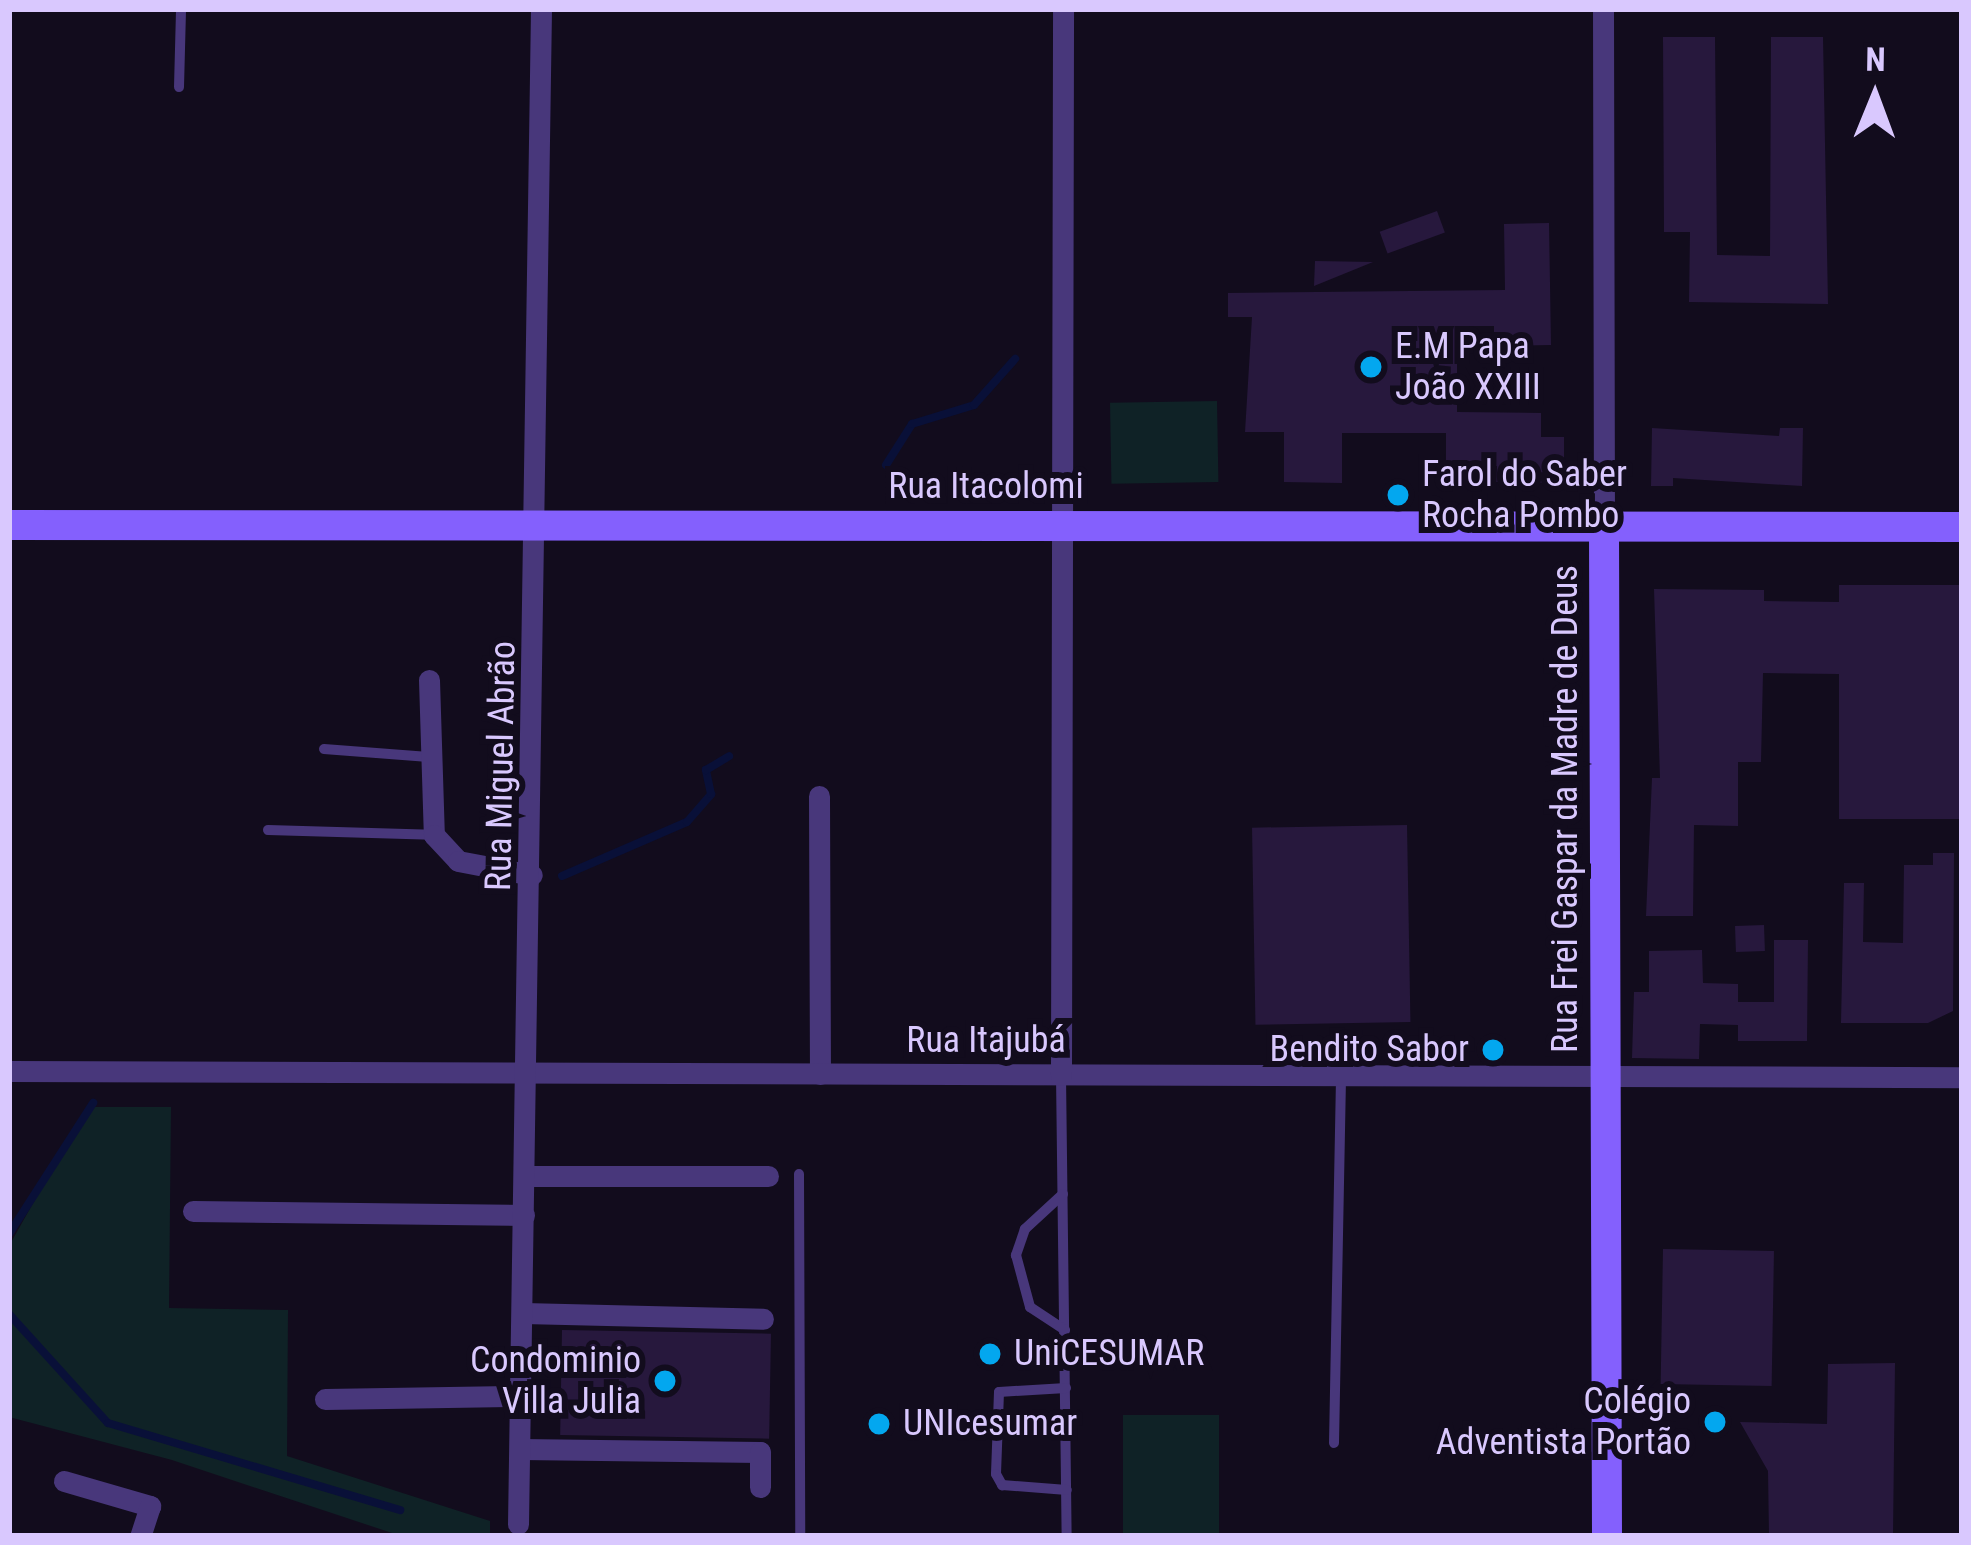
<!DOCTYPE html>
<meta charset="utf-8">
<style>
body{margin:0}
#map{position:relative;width:1971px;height:1545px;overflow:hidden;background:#120c1d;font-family:"Roboto Condensed",sans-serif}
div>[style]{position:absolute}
.green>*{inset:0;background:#0f2226;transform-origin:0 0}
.stream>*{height:8px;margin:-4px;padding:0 4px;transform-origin:4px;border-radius:4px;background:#091038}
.building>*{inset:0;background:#27183d;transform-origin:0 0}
.lane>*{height:10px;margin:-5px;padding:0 5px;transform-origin:5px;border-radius:5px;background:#48377b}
.street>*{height:21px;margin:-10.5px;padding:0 10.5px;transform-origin:10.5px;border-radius:10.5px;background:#48377b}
.secondary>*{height:30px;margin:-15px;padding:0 15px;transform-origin:15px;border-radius:15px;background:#8460fd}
.dots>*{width:33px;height:33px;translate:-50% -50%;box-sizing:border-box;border:6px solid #120c1d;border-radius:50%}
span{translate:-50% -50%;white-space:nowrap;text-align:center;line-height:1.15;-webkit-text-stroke:12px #120c1d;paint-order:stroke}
.poi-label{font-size:36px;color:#d9c8fe}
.left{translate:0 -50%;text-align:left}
.right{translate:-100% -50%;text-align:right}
.street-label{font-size:36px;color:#d9c8fe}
.frame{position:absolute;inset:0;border:12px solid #d9c8fe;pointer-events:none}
.north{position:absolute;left:1815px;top:36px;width:120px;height:120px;-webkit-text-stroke:9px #120c1d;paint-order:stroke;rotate:1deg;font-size:33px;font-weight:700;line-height:48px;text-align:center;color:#d9c8fe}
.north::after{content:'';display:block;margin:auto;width:42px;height:54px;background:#d9c8fe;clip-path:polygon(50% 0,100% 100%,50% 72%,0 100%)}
</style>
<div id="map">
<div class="green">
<div style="left:1217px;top:401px;width:81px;height:107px;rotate:89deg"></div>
<div style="clip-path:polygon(87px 1107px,171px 1107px,169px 1308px,288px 1310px,287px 1456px,490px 1521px,490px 1536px,401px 1536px,172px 1460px,9px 1417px,9px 1246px)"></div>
<div style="left:1219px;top:1415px;width:121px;height:96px;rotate:90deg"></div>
</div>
<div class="stream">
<div style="left:886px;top:465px;width:49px;rotate:-57.6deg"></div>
<div style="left:912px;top:424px;width:65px;rotate:-17deg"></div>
<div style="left:974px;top:405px;width:62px;rotate:-48.3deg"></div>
<div style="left:562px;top:876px;width:136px;rotate:-23.4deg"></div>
<div style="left:687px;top:822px;width:37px;rotate:-49deg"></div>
<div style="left:711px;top:794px;width:25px;rotate:-102deg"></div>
<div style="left:706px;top:770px;width:27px;rotate:-31deg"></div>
<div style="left:9px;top:1234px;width:156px;rotate:-57.3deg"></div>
<div style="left:9px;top:1314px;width:147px;rotate:47.8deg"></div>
<div style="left:108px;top:1423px;width:305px;rotate:16.6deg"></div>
</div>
<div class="building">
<div style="clip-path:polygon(1663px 37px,1715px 37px,1717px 255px,1770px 256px,1771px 37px,1823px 37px,1828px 304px,1689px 302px,1690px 232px,1664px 232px)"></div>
<div style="left:1437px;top:211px;width:23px;height:61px;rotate:70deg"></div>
<div style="clip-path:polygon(1549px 223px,1551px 345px,1494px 346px,1494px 326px,1457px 326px,1457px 412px,1541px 413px,1541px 437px,1564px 437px,1564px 483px,1496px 482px,1497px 466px,1446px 466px,1446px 433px,1342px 433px,1342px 483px,1284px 482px,1284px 432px,1245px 432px,1252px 317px,1228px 317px,1228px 293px,1505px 290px,1504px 224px)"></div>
<div style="clip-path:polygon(1315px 261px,1373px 262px,1314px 286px)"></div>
<div style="clip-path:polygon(1652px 428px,1779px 436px,1780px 428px,1803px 428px,1802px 486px,1673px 478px,1673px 486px,1651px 486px)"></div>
<div style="clip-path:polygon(1839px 585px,1962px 585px,1962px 819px,1839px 819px,1839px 674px,1763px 673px,1761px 762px,1738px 762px,1738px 826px,1694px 825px,1693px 916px,1646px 916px,1652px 778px,1660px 778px,1654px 589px,1764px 590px,1764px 601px,1839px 602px)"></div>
<div style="left:1407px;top:825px;width:197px;height:155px;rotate:89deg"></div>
<div style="clip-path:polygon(1933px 853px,1954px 853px,1953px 1011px,1928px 1023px,1841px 1023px,1844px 883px,1864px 883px,1863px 942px,1903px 943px,1904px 865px,1933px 865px)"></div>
<div style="left:1764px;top:925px;width:26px;height:29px;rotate:88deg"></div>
<div style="clip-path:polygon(1774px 940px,1808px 940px,1807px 1041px,1738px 1041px,1738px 1025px,1700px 1024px,1699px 1059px,1632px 1058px,1634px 992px,1649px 992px,1649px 951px,1702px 950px,1703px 983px,1738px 984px,1738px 1002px,1774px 1002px)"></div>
<div style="left:1663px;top:1249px;width:111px;height:135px;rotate:1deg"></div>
<div style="left:562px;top:1330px;width:209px;height:105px;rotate:1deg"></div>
<div style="clip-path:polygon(1895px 1363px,1893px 1536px,1769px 1536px,1768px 1471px,1740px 1422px,1827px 1424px,1828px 1364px)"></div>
</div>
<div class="lane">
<div style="left:179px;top:87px;width:78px;rotate:-88.5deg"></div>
<div style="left:324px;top:749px;width:105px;rotate:4.4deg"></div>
<div style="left:268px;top:830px;width:164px;rotate:1.7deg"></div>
<div style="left:1061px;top:1075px;width:461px;rotate:89.3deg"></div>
<div style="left:799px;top:1174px;width:362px;rotate:89.8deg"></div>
<div style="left:1063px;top:1194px;width:52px;rotate:137.4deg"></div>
<div style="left:1025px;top:1229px;width:28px;rotate:109deg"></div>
<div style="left:1016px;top:1255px;width:54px;rotate:74.9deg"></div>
<div style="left:1030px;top:1307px;width:42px;rotate:33.3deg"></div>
<div style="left:1066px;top:1388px;width:67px;rotate:176.6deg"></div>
<div style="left:999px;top:1392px;width:82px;rotate:92.1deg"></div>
<div style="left:996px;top:1474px;width:13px;rotate:61deg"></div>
<div style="left:1002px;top:1485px;width:65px;rotate:4.4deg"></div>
<div style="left:1334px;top:1443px;width:368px;rotate:-88.9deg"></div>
</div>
<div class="street">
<div style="left:1603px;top:9px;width:518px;rotate:89.89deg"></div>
<div style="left:429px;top:680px;width:155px;rotate:88.2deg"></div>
<div style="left:434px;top:835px;width:35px;rotate:47deg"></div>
<div style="left:458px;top:861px;width:75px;rotate:10.7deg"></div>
<div style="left:819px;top:796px;width:278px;rotate:89.8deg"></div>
<div style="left:9px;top:1071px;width:1953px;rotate:0.18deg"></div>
<div style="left:1061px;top:1075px;width:1066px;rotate:-89.89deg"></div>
<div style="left:525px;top:1176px;width:243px"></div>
<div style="left:193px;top:1211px;width:331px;rotate:0.7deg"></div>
<div style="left:523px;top:1313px;width:240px;rotate:1.4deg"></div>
<div style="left:325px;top:1399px;width:196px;rotate:-0.9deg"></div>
<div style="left:520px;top:1449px;width:240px;rotate:0.7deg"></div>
<div style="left:760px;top:1452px;width:35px;rotate:90deg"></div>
<div style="left:64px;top:1481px;width:90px;rotate:16.2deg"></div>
<div style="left:150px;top:1506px;width:32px;rotate:108deg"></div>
<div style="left:518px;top:1524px;width:1515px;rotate:-89.13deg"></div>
</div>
<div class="secondary">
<div style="left:9px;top:525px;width:1953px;rotate:0.06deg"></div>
<div style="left:1604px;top:527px;width:1009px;rotate:89.83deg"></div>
</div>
<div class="dots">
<div style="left:1371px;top:367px;background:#03a7ef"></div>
<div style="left:1398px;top:495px;background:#03a7ef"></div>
<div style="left:1493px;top:1050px;background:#03a7ef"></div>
<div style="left:990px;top:1354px;background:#03a7ef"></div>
<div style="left:665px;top:1381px;background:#03a7ef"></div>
<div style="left:1715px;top:1422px;background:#03a7ef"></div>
<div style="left:879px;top:1424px;background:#03a7ef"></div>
</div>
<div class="poi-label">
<span class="left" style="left:1395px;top:367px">E.M Papa<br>João XXIII</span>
<span class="left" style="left:1422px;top:495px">Farol do Saber<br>Rocha Pombo</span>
<span class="right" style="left:1469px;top:1050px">Bendito Sabor</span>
<span class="left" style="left:1014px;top:1354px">UniCESUMAR</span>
<span class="right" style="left:641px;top:1381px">Condominio<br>Villa Julia</span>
<span class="right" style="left:1691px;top:1422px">Colégio<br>Adventista Portão</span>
<span class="left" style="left:903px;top:1424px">UNIcesumar</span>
</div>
<div class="street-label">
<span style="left:986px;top:487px">Rua Itacolomi</span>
<span style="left:501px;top:766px;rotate:-89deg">Rua Miguel Abrão</span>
<span style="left:1566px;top:809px;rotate:-90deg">Rua Frei Gaspar da Madre de Deus</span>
<span style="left:986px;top:1041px">Rua Itajubá</span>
</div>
<div class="frame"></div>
<div class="north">N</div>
</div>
